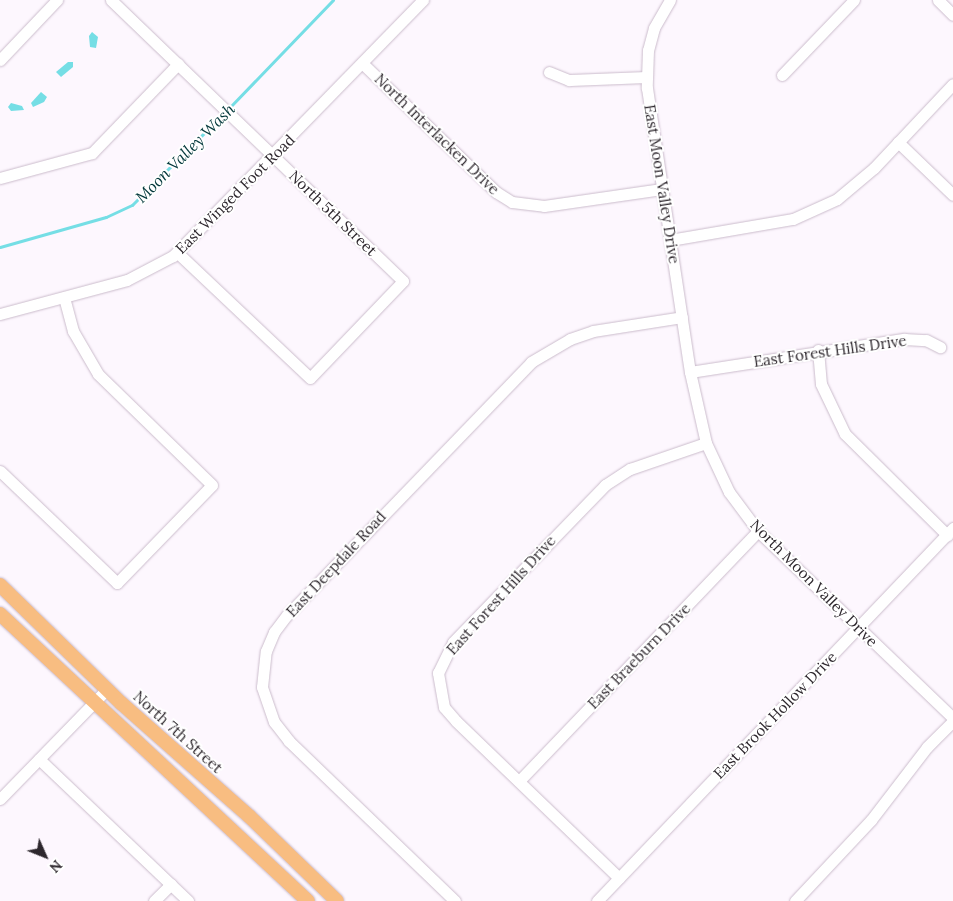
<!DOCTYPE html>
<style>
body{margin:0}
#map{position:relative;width:953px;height:901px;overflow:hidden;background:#fdf7fe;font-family:Lora,serif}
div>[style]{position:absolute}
.water>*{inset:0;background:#75dee5}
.stream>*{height:3px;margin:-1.5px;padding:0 1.5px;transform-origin:1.5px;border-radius:1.5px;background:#75dee5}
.roads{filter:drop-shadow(0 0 1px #cbbccc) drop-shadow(0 0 1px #cbbccc)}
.minor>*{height:11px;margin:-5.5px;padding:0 5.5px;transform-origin:5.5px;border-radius:5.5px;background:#fff}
.major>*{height:14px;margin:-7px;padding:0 7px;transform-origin:7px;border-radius:7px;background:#f8bd81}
span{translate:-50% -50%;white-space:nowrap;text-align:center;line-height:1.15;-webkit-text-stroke:4px #fff;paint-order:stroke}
.street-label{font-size:15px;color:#2d272d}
.water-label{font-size:16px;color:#03383b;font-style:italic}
.north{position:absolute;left:20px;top:831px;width:50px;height:50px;-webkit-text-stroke:4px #fff;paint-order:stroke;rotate:134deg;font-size:14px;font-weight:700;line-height:20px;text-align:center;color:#2d272d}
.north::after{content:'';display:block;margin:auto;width:18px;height:22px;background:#2d272d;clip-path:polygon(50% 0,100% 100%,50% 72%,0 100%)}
</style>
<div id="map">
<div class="water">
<div style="clip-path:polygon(92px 32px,98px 37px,96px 48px,90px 47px,89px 36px)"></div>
<div style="clip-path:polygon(68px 62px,73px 62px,73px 67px,61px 77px,56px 72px)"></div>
<div style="clip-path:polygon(41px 92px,47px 97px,44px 102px,33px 107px,31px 103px)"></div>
<div style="clip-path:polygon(11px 103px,22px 106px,24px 110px,11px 111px,8px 107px)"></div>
</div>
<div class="stream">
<div style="left:229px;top:108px;width:150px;rotate:-46.1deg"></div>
<div style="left:0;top:247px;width:110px;rotate:-15.8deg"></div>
<div style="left:106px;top:217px;width:29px;rotate:-25deg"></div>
<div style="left:132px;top:205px;width:130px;rotate:-45deg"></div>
</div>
<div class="roads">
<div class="minor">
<div style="left:111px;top:0;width:405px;rotate:43.9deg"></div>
<div style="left:403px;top:281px;width:134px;rotate:133.8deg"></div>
<div style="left:310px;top:378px;width:182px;rotate:-136.6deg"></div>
<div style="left:670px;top:0;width:32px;rotate:120deg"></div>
<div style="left:654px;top:28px;width:23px;rotate:105deg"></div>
<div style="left:648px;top:50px;width:38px;rotate:92deg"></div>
<div style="left:647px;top:88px;width:287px;rotate:81.4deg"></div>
<div style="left:690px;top:372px;width:73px;rotate:77.3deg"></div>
<div style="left:706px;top:443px;width:54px;rotate:64.9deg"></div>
<div style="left:729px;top:492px;width:49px;rotate:53.4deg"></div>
<div style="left:758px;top:531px;width:270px;rotate:43.8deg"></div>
<div style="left:938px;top:0;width:21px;rotate:45deg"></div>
<div style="left:0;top:60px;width:83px;rotate:-46.5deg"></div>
<div style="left:362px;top:63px;width:186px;rotate:43.9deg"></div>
<div style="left:496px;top:192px;width:19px;rotate:32deg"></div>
<div style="left:512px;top:202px;width:32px;rotate:7deg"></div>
<div style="left:544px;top:206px;width:119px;rotate:-8.2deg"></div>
<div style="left:549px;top:72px;width:22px;rotate:22deg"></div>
<div style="left:569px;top:80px;width:78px;rotate:-2.2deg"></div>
<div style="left:782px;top:75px;width:104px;rotate:-46.2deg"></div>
<div style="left:898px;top:142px;width:76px;rotate:43.9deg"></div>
<div style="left:0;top:178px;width:95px;rotate:-15.2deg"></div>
<div style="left:92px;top:153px;width:124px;rotate:-46deg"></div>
<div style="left:670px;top:240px;width:125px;rotate:-9.7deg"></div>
<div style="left:793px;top:219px;width:48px;rotate:-24.4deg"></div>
<div style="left:837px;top:199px;width:48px;rotate:-40deg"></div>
<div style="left:874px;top:168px;width:115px;rotate:-46.8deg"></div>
<div style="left:0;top:314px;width:131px;rotate:-15deg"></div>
<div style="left:127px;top:280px;width:52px;rotate:-27.6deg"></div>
<div style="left:173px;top:256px;width:358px;rotate:-45.7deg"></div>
<div style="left:818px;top:350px;width:34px;rotate:85deg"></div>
<div style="left:821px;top:384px;width:55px;rotate:64.4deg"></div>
<div style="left:845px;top:434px;width:144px;rotate:44.7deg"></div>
<div style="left:690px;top:372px;width:217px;rotate:-8.8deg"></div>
<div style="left:904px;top:339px;width:22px;rotate:3deg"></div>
<div style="left:926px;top:340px;width:16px;rotate:27deg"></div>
<div style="left:0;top:471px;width:162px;rotate:43.7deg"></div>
<div style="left:117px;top:583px;width:136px;rotate:-45.9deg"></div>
<div style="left:212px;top:485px;width:159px;rotate:-135.8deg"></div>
<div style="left:98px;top:374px;width:50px;rotate:-120.2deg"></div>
<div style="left:73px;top:331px;width:35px;rotate:-105deg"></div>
<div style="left:39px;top:759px;width:206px;rotate:43.6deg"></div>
<div style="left:519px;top:781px;width:346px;rotate:-46.3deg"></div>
<div style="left:0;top:799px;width:153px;rotate:-45.8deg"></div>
<div style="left:619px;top:878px;width:226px;rotate:-136.1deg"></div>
<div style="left:456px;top:721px;width:18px;rotate:-131deg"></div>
<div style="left:444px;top:707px;width:35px;rotate:-100deg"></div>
<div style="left:438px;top:673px;width:34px;rotate:-64deg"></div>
<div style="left:453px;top:642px;width:219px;rotate:-45.9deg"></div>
<div style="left:605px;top:485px;width:30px;rotate:-33deg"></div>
<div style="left:630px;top:469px;width:80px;rotate:-18.9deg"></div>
<div style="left:154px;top:901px;width:24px;rotate:-45deg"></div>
<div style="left:455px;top:901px;width:231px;rotate:-136.1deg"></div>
<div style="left:289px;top:741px;width:24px;rotate:-128deg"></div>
<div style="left:274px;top:722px;width:37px;rotate:-109deg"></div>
<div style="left:262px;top:687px;width:36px;rotate:-84deg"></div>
<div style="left:266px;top:651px;width:21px;rotate:-67deg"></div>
<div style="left:274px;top:632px;width:21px;rotate:-53deg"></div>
<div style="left:287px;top:615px;width:351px;rotate:-46deg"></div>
<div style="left:531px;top:362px;width:45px;rotate:-30.5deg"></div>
<div style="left:570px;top:339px;width:24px;rotate:-19deg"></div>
<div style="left:593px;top:331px;width:90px;rotate:-8.9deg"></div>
<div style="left:597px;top:901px;width:516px;rotate:-46.34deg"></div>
<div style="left:795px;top:901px;width:111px;rotate:-46.8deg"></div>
<div style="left:871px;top:820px;width:92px;rotate:-52.5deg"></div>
<div style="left:927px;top:747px;width:37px;rotate:-45deg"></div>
</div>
<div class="major">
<div style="left:0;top:585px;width:170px;rotate:44.3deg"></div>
<div style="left:122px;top:704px;width:169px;rotate:41.4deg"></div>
<div style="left:249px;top:816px;width:122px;rotate:44deg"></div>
<div style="left:0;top:614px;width:421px;rotate:43deg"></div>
</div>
</div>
<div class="street-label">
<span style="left:437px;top:134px;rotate:44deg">North Interlacken Drive</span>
<span style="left:662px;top:184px;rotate:81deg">East Moon Valley Drive</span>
<span style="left:235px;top:194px;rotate:-45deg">East Winged Foot Road</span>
<span style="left:333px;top:213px;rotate:44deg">North 5th Street</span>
<span style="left:830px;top:351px;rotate:-8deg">East Forest Hills Drive</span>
<span style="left:336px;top:564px;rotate:-47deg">East Deepdale Road</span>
<span style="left:814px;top:583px;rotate:45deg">North Moon Valley Drive</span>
<span style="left:501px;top:595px;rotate:-48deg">East Forest Hills Drive</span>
<span style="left:639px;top:656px;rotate:-46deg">East Braeburn Drive</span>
<span style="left:775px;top:715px;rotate:-46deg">East Brook Hollow Drive</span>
<span style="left:178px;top:732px;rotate:42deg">North 7th Street</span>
</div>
<div class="water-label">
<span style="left:185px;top:153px;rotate:-45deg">Moon Valley Wash</span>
</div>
<div class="north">N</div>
</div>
